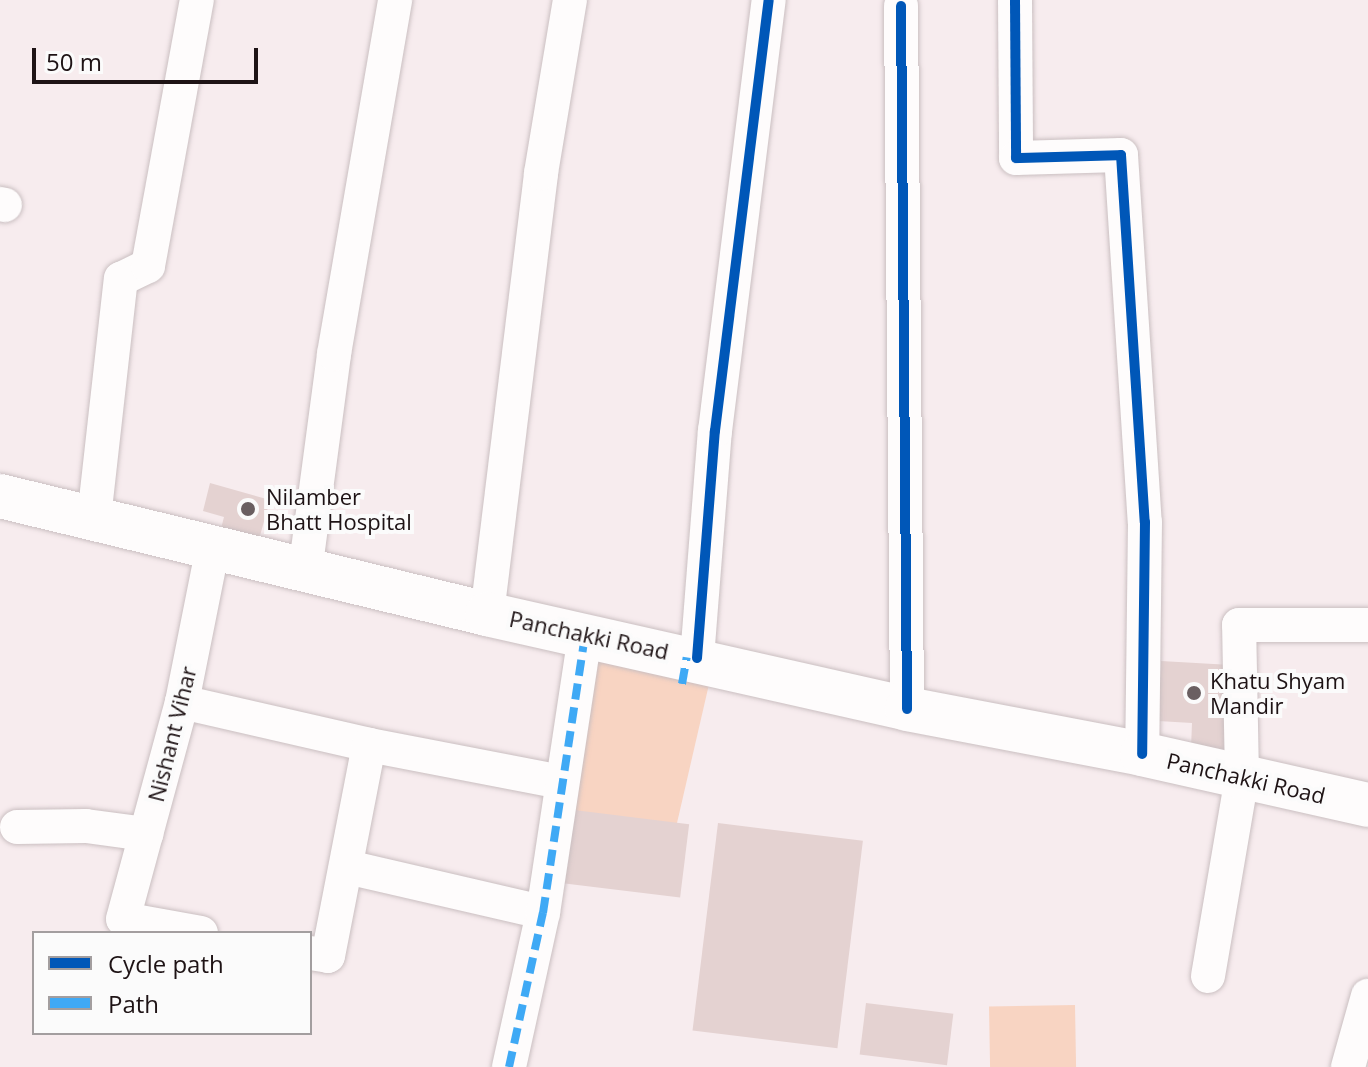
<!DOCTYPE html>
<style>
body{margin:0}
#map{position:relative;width:1368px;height:1067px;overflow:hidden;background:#f7ecee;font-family:"Open Sans",sans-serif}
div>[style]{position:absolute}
.green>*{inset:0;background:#f8d4c2;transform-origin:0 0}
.building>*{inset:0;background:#e4d2d1;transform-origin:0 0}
.roads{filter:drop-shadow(0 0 2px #cabfc1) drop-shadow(0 0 2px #cabfc1)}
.street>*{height:34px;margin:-17px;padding:0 17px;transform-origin:17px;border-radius:17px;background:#fefcfc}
.secondary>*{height:44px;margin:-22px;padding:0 22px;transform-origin:22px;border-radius:22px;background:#fefcfc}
.quiet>*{height:8px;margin-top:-4px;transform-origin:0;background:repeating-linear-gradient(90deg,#3fa9f5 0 16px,transparent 0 24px)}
.cycleway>*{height:10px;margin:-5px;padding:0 5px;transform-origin:5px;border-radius:5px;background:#0057b8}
.dots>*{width:22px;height:22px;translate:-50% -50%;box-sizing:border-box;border:4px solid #fbfbfb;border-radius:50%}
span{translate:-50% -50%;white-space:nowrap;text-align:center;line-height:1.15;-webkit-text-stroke:8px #fbfbfb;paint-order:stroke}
.poi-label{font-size:22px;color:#1e1315}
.left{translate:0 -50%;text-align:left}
.street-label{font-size:22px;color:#1e1315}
.legend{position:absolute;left:32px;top:931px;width:280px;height:104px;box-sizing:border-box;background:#fbfbfb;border:2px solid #a39e9f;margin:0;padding:10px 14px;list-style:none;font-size:24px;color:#1e1315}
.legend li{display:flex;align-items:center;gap:16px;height:40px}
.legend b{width:40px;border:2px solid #a39e9f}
.scale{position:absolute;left:32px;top:48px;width:226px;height:36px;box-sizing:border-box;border:4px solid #1e1315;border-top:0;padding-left:10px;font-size:24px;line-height:28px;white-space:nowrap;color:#1e1315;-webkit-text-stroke:6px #fbfbfb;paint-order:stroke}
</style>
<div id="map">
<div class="green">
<div style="left:595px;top:658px;width:117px;height:153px;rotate:13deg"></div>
<div style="left:1075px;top:1005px;width:62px;height:86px;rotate:89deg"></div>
</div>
<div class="building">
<div style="clip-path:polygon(210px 483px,270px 500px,256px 550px,218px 540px,224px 517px,203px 511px)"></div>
<div style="clip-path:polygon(1161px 661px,1231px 665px,1226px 750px,1191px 748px,1192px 723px,1158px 721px)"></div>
<div style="left:574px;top:810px;width:116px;height:74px;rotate:7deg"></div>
<div style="left:718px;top:823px;width:146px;height:209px;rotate:7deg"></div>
<div style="left:866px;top:1003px;width:88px;height:52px;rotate:7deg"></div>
</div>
<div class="roads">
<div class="street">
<div style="left:1015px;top:0;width:158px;rotate:89.6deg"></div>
<div style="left:1016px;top:158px;width:105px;rotate:-1.6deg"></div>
<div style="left:1121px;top:155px;width:368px;rotate:86.3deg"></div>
<div style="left:1145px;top:522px;width:232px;rotate:90.7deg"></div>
<div style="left:901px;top:6px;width:703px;rotate:89.51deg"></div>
<div style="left:0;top:204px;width:5px;rotate:11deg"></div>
<div style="left:94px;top:518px;width:241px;rotate:-83.6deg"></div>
<div style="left:121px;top:279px;width:30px;rotate:-26deg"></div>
<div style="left:148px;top:266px;width:270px;rotate:-79.6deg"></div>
<div style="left:305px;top:572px;width:220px;rotate:-82.4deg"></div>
<div style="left:334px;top:354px;width:359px;rotate:-80.2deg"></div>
<div style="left:487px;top:614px;width:444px;rotate:-83deg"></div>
<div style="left:541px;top:173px;width:175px;rotate:-80.5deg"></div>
<div style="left:697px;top:658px;width:228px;rotate:-85.5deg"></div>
<div style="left:715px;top:431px;width:434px;rotate:-82.9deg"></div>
<div style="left:182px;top:702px;width:192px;rotate:12.9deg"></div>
<div style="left:369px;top:745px;width:180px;rotate:10.9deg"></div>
<div style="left:17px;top:827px;width:69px;rotate:-0.8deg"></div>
<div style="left:86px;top:826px;width:61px;rotate:7.6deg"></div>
<div style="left:347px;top:867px;width:183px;rotate:13deg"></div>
<div style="left:201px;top:933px;width:79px;rotate:-169.8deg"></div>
<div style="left:123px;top:919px;width:225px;rotate:-74.8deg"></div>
<div style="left:182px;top:702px;width:158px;rotate:-78.7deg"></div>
<div style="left:310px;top:953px;width:18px;rotate:9deg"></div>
<div style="left:328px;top:956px;width:215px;rotate:-79deg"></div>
<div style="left:1208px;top:976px;width:202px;rotate:-80.3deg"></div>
<div style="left:1242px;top:777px;width:152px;rotate:-91.1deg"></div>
<div style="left:1239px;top:625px;width:129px"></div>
<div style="left:509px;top:1067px;width:158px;rotate:-77.6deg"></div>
<div style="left:543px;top:913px;width:281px;rotate:-81.4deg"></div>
<div style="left:1348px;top:1067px;width:74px;rotate:-74.3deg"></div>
</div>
<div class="secondary">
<div style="left:0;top:496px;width:501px;rotate:13.62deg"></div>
<div style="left:487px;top:614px;width:431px;rotate:12.7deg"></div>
<div style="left:907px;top:709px;width:239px;rotate:10.8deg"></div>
<div style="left:1142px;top:754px;width:232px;rotate:12.7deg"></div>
</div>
</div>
<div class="quiet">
<div style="left:682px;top:684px;width:27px;rotate:-80deg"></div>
<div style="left:509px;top:1067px;width:158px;rotate:-77.6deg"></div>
<div style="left:543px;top:913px;width:281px;rotate:-81.4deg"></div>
</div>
<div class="cycleway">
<div style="left:1015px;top:0;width:158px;rotate:89.6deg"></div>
<div style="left:1016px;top:158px;width:105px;rotate:-1.6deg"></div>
<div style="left:1121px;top:155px;width:368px;rotate:86.3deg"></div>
<div style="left:1145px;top:522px;width:232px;rotate:90.7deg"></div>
<div style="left:901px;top:6px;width:703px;rotate:89.51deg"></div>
<div style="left:697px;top:658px;width:228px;rotate:-85.5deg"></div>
<div style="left:715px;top:431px;width:434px;rotate:-82.9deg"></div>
</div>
<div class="dots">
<div style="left:248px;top:509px;background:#6a5f61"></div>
<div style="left:1194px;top:693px;background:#6a5f61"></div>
</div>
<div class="poi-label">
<span class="left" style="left:266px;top:509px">Nilamber<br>Bhatt Hospital</span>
<span class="left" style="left:1210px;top:693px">Khatu Shyam<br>Mandir</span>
</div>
<div class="street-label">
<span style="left:589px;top:635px;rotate:12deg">Panchakki Road</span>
<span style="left:172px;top:734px;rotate:-76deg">Nishant Vihar</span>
<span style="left:1246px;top:778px;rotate:13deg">Panchakki Road</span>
</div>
<ul class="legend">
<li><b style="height:10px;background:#0057b8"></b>Cycle path</li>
<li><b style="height:10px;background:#3fa9f5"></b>Path</li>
</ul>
<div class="scale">50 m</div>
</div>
